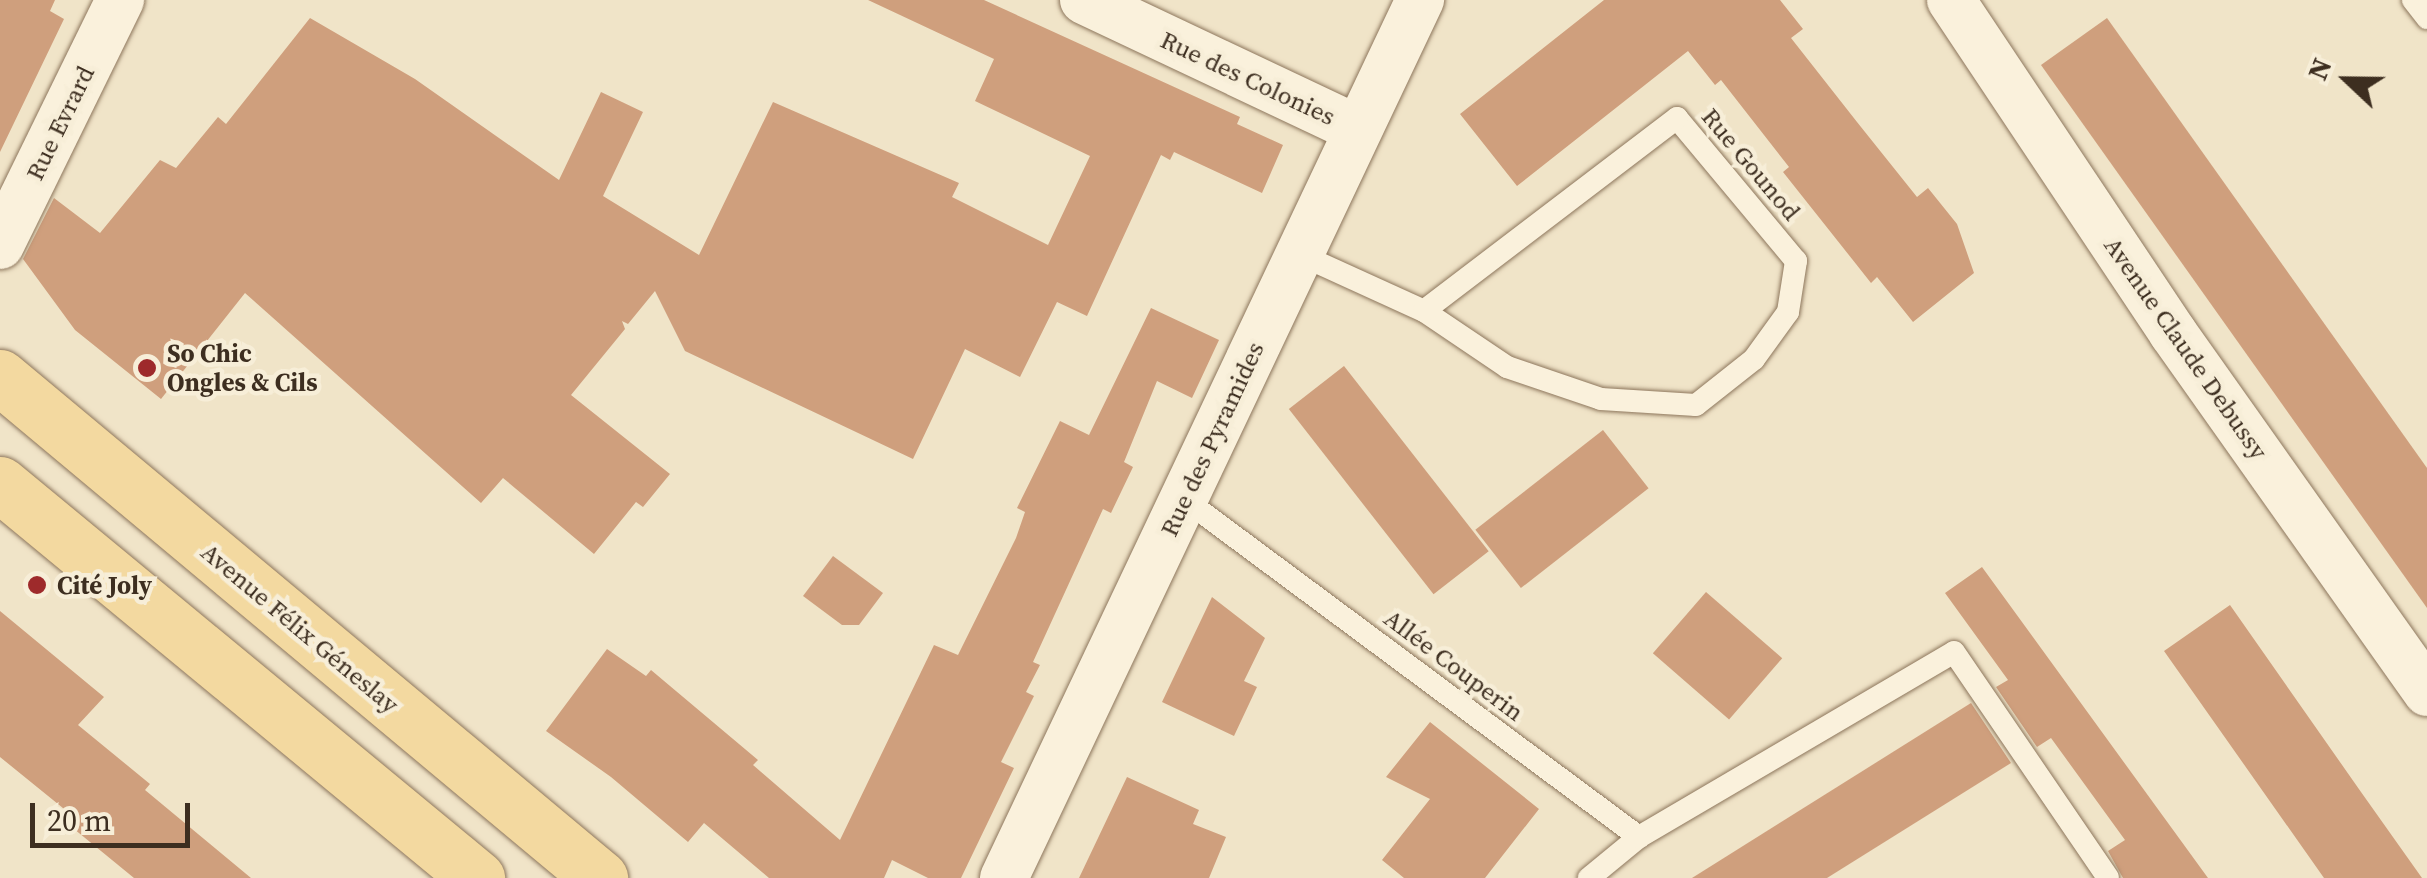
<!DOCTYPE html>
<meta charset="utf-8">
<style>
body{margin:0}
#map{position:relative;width:2427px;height:878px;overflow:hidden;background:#f0e4c8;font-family:"Source Serif 4",serif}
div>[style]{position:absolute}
.building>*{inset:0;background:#cf9f7d;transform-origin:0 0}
.roads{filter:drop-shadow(0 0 2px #8d765c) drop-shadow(0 0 2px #8d765c)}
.lane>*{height:22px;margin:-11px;padding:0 11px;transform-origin:11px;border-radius:11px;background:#faf1dc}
.street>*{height:48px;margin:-24px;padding:0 24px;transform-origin:24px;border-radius:24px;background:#faf1dc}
.primary>*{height:55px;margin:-27.5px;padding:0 27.5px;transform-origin:27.5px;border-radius:27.5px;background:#f3d9a0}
.dots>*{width:28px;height:28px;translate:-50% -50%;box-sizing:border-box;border:5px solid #f7eed8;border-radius:50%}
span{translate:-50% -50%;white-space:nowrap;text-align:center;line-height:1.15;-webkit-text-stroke:9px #f7eed8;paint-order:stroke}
.street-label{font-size:25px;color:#3d2e20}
.poi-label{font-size:25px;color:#3d2e20;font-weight:700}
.left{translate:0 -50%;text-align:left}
.north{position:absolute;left:2297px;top:30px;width:100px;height:100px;-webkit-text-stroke:8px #f7eed8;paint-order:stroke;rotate:292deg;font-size:28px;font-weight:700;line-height:40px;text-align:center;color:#3d2e20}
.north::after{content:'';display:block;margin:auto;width:35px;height:45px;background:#3d2e20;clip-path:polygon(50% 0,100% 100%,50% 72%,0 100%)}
.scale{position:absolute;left:30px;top:803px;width:160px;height:45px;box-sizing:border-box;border:5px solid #3d2e20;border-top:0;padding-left:12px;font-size:30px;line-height:35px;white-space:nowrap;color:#3d2e20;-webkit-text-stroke:8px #f7eed8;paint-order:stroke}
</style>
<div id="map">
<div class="building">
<div style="clip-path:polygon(0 0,55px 0,50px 11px,64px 19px,0 152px)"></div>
<div style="clip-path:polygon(868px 0,984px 0,1240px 117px,1237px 124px,1283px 145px,1262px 193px,1174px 152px,1170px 160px,1161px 155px,1087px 316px,1057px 302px,1020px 377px,965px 349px,913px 459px,685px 351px,655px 291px,628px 324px,622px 321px,625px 329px,571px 395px,670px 474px,643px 507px,636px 502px,594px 554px,503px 478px,481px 503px,245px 293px,161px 399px,75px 330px,23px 259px,54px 198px,100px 233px,160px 160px,176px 168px,218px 117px,226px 124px,310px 18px,415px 79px,559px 180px,601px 92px,643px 112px,603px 196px,699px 255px,773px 102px,959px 183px,952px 197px,1048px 245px,1090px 156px,975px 101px,994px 59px)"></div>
<div style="clip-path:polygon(1604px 0,1780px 0,1803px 29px,1791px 38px,1857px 122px,1917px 197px,1928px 188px,1957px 224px,1974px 273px,1913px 322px,1877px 277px,1871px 283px,1856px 264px,1783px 172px,1789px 167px,1721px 80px,1715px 85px,1688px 51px,1517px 186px,1460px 114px)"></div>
<div style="clip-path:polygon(2107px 18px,2427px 468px,2427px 608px,2041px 65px)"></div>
<div style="clip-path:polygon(1151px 308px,1219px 340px,1192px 398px,1157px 381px,1124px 462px,1133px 467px,1111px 513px,1103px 509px,1033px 662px,1040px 665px,1026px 692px,1034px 696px,1001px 762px,1014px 768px,961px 878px,928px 878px,892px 860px,884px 878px,769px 878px,704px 823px,688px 842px,611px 777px,546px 731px,607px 649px,646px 676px,651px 670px,758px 760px,753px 765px,840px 840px,934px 645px,958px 655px,1016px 538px,1025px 512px,1017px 508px,1060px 421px,1089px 435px)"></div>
<div style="left:1344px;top:366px;width:235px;height:70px;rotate:52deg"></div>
<div style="left:1603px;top:430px;width:74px;height:162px;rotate:52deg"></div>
<div style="clip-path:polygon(833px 556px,883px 593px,859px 625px,842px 625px,803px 596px)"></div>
<div style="clip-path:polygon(1982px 567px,2208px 878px,2123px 878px,2108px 851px,2125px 840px,2051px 738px,2037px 747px,1996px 687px,2008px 680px,1945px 593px)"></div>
<div style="left:1706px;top:592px;width:101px;height:81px;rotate:41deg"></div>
<div style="clip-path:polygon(1212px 597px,1265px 638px,1244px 681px,1257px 687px,1234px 736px,1162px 702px)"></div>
<div style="clip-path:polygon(2230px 605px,2361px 792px,2422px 878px,2324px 878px,2164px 651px)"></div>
<div style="clip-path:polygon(0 611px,104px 697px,78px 725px,150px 784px,145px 790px,251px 878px,134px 878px,68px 824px,74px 817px,0 757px)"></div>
<div style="clip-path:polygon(1971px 703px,2011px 763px,1827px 878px,1692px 878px)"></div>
<div style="clip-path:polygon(1430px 722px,1539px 809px,1485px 878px,1404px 878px,1382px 860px,1430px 799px,1386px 777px)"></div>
<div style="clip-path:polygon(1127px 777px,1199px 810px,1193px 824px,1226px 837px,1209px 878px,1079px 878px)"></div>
</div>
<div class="roads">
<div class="lane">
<div style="left:2413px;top:0;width:23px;rotate:52deg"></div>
<div style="left:1299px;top:254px;width:137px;rotate:24.5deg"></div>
<div style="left:1424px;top:311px;width:100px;rotate:34deg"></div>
<div style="left:1507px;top:367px;width:99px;rotate:18.8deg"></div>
<div style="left:1601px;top:399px;width:95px;rotate:3.6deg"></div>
<div style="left:1696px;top:405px;width:74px;rotate:-38.4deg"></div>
<div style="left:1754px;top:359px;width:58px;rotate:-54.1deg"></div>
<div style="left:1788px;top:312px;width:52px;rotate:-81.1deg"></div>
<div style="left:1796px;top:261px;width:186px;rotate:-129.8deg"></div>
<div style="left:1677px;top:118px;width:318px;rotate:142.7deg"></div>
<div style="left:1184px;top:499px;width:567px;rotate:36.61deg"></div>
<div style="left:1639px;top:837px;width:65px;rotate:140.6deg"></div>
<div style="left:1639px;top:837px;width:365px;rotate:-30.4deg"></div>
<div style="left:1954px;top:652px;width:273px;rotate:55.7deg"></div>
</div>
<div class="street">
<div style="left:1084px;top:0;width:302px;rotate:25.3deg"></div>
<div style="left:1951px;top:0;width:400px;rotate:56.3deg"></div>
<div style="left:2173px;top:333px;width:440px;rotate:54.7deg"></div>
<div style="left:0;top:245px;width:273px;rotate:-63.9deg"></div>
<div style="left:1004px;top:878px;width:972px;rotate:-64.65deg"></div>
</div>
<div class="primary">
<div style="left:0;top:377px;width:782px;rotate:39.86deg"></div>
<div style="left:0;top:484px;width:619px;rotate:39.56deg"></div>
</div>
</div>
<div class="dots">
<div style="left:147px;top:368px;background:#9e2a2b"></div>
<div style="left:37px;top:585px;background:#9e2a2b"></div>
</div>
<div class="street-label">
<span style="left:1248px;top:78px;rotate:25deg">Rue des Colonies</span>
<span style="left:60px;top:123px;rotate:-64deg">Rue Evrard</span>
<span style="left:1751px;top:164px;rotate:50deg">Rue Gounod</span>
<span style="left:2186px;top:348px;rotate:55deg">Avenue Claude Debussy</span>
<span style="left:1212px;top:439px;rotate:-65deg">Rue des Pyramides</span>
<span style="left:300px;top:628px;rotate:40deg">Avenue Félix Géneslay</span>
<span style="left:1454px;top:665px;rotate:37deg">Allée Couperin</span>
</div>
<div class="poi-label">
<span class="left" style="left:167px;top:368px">So Chic<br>Ongles &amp; Cils</span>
<span class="left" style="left:57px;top:585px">Cité Joly</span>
</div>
<div class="north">N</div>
<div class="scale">20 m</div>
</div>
